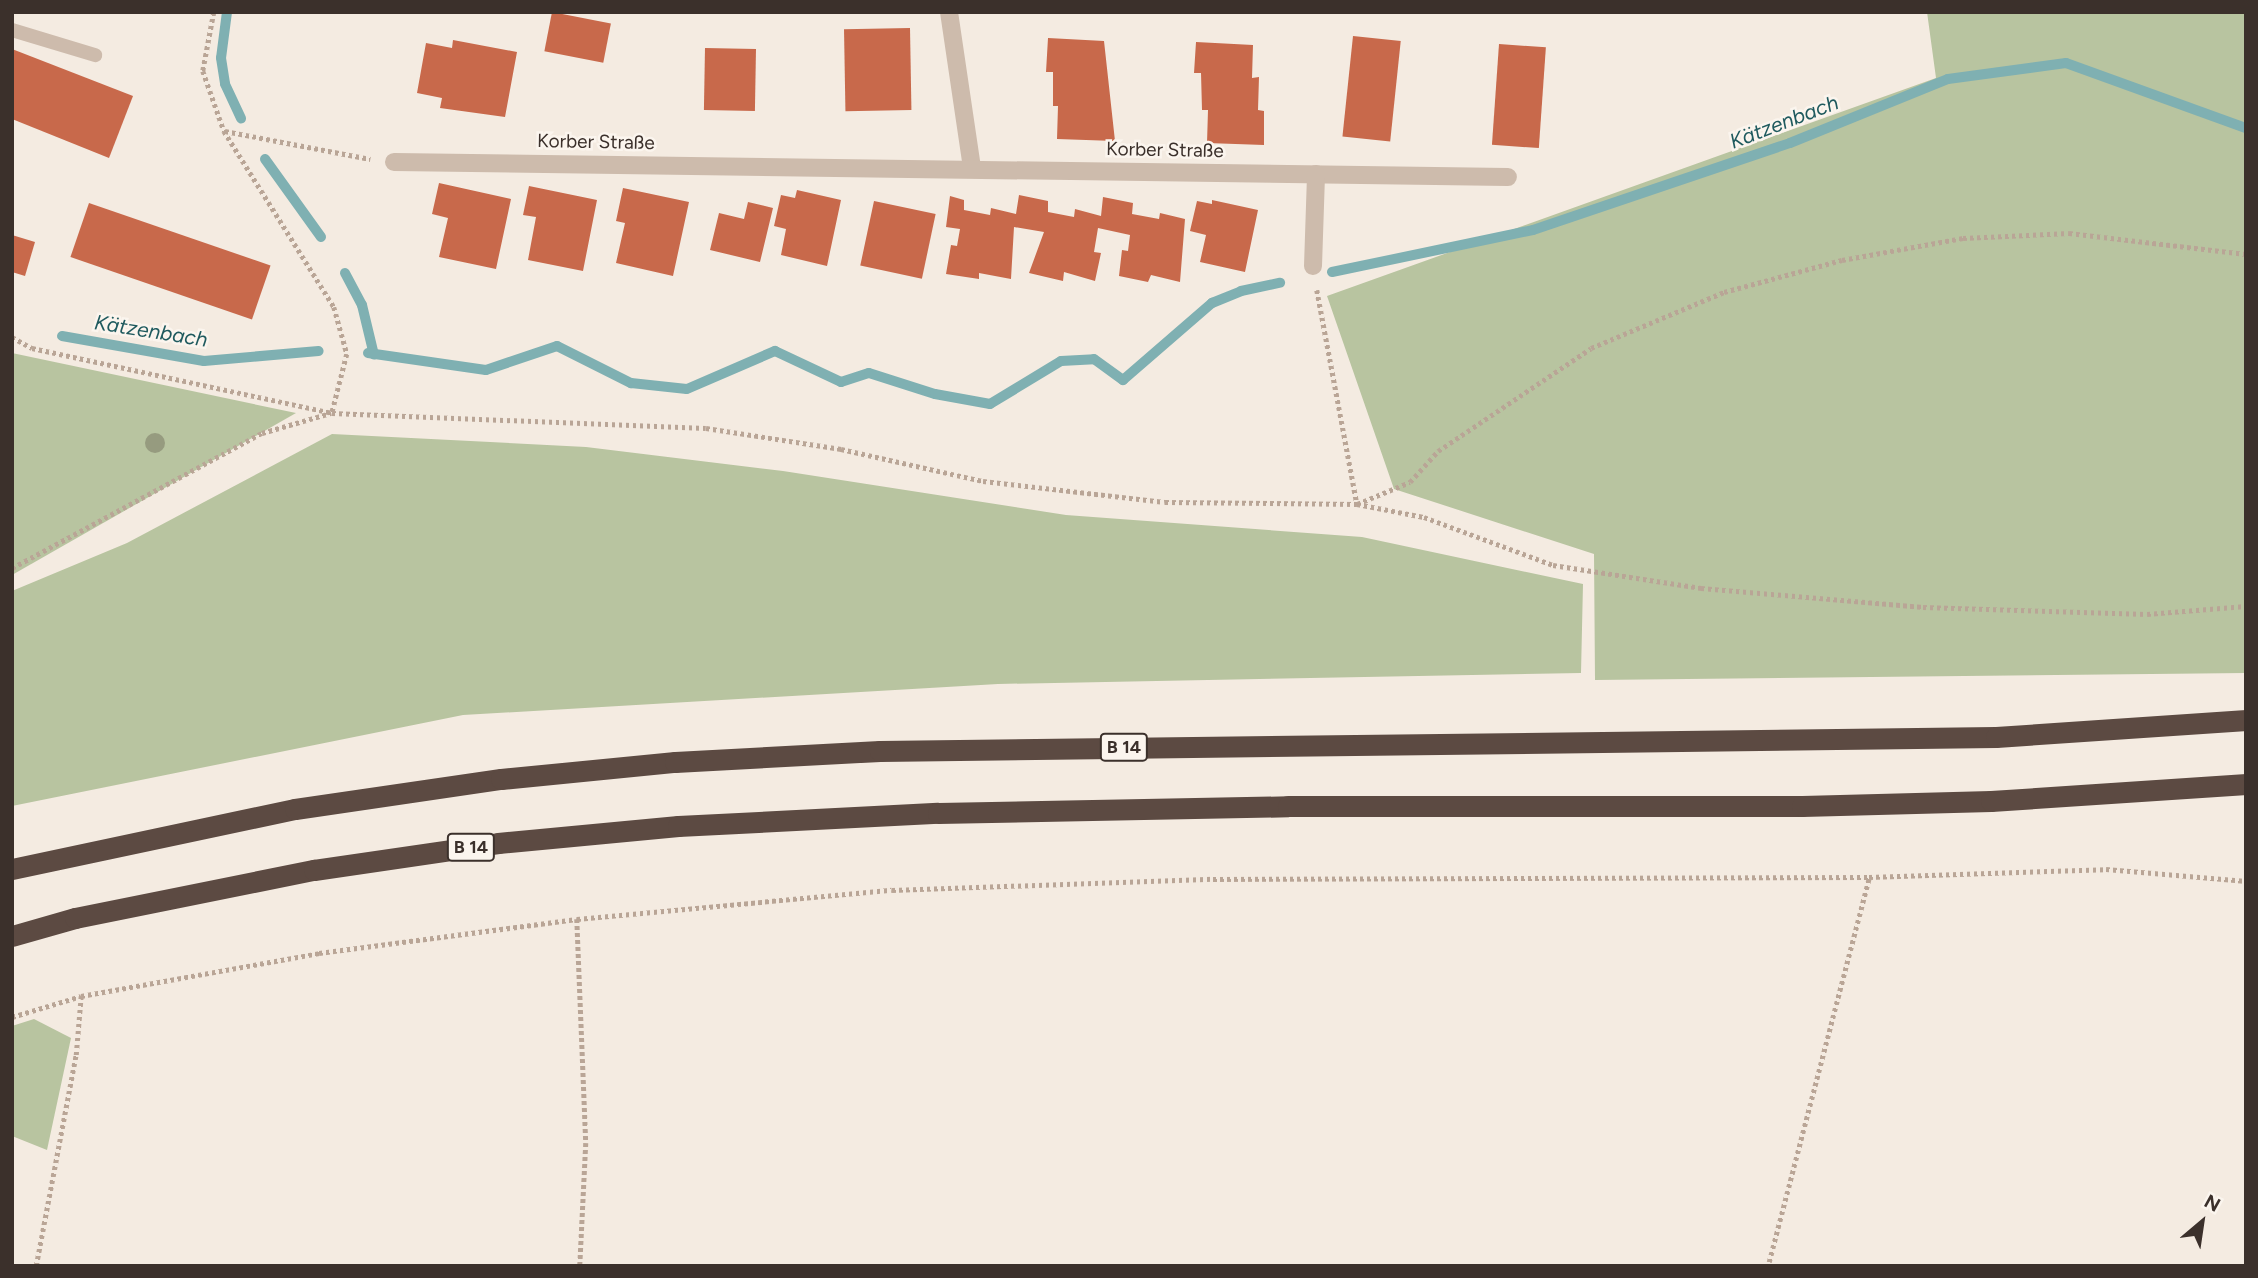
<!DOCTYPE html>
<meta charset="utf-8">
<style>
body{margin:0}
#map{position:relative;width:2258px;height:1278px;overflow:hidden;background:#f4ebe1;font-family:Figtree,sans-serif}
div>[style]{position:absolute}
.green>*{inset:0;background:#b8c4a0}
.stream>*{height:10px;margin:-5px;padding:0 5px;transform-origin:5px;border-radius:5px;background:#7fb0b2}
.building>*{inset:0;background:#c8694b;transform-origin:0 0}
.path>*{height:4.5px;margin-top:-2.25px;transform-origin:0;background:repeating-linear-gradient(90deg,#b9a596 0 3.5px,transparent 0 7px)}
.lane>*{height:14px;margin:-7px;padding:0 7px;transform-origin:7px;border-radius:7px;background:#cdbbac}
.street>*{height:18px;margin:-9px;padding:0 9px;transform-origin:9px;border-radius:9px;background:#cdbbac}
.highway>*{height:21px;margin:-10.5px;padding:0 10.5px;transform-origin:10.5px;border-radius:10.5px;background:#5c4a42}
.trees>*{width:20px;height:20px;margin:-10px;border-radius:50%;background:#969b7f}
span{translate:-50% -50%;white-space:nowrap;text-align:center;line-height:1.15;-webkit-text-stroke:5px #fbf5ee;paint-order:stroke}
.shield-label span{padding:2px 5px;background:#fbf5ee;border:2px solid;border-radius:5px;-webkit-text-stroke-width:0}
.shield-label{font-size:18px;color:#3b302b;font-weight:700}
.street-label{font-size:19px;color:#3b302b}
.water-label{font-size:21px;color:#1f5a5e;font-style:italic}
.frame{position:absolute;inset:0;border:14px solid #3b302b;pointer-events:none}
.north{position:absolute;left:2167px;top:1187px;width:70px;height:70px;-webkit-text-stroke:5px #fbf5ee;paint-order:stroke;rotate:29deg;font-size:19px;font-weight:700;line-height:28px;text-align:center;color:#3b302b}
.north::after{content:'';display:block;margin:auto;width:24px;height:32px;background:#3b302b;clip-path:polygon(50% 0,100% 100%,50% 72%,0 100%)}
</style>
<div id="map">
<div class="green">
<div style="clip-path:polygon(1927px 12px,2246px 12px,2246px 673px,1595px 680px,1594px 554px,1394px 489px,1327px 296px,1936px 78px)"></div>
<div style="clip-path:polygon(12px 353px,296px 413px,12px 575px)"></div>
<div style="clip-path:polygon(332px 434px,586px 447px,783px 471px,1066px 515px,1362px 537px,1583px 584px,1581px 673px,998px 684px,463px 715px,12px 806px,12px 591px,127px 543px)"></div>
<div style="clip-path:polygon(34px 1019px,71px 1038px,47px 1150px,12px 1136px,12px 1026px)"></div>
</div>
<div class="stream">
<div style="left:227px;top:12px;width:46px;rotate:97.4deg"></div>
<div style="left:221px;top:58px;width:26px;rotate:81deg"></div>
<div style="left:225px;top:84px;width:38px;rotate:65deg"></div>
<div style="left:265px;top:159px;width:96px;rotate:54.3deg"></div>
<div style="left:1332px;top:272px;width:205px;rotate:-11.8deg"></div>
<div style="left:1533px;top:230px;width:271px;rotate:-18.7deg"></div>
<div style="left:1790px;top:143px;width:170px;rotate:-22.1deg"></div>
<div style="left:1948px;top:79px;width:119px;rotate:-7.7deg"></div>
<div style="left:2066px;top:63px;width:191px;rotate:19.9deg"></div>
<div style="left:345px;top:273px;width:36px;rotate:62deg"></div>
<div style="left:362px;top:305px;width:51px;rotate:76.5deg"></div>
<div style="left:62px;top:336px;width:144px;rotate:10deg"></div>
<div style="left:204px;top:361px;width:115px;rotate:-5deg"></div>
<div style="left:368px;top:353px;width:119px;rotate:8.2deg"></div>
<div style="left:486px;top:370px;width:75px;rotate:-18.7deg"></div>
<div style="left:557px;top:346px;width:83px;rotate:26.6deg"></div>
<div style="left:631px;top:383px;width:56px;rotate:6.1deg"></div>
<div style="left:687px;top:389px;width:96px;rotate:-23.4deg"></div>
<div style="left:775px;top:351px;width:73px;rotate:25.2deg"></div>
<div style="left:841px;top:382px;width:29px;rotate:-18deg"></div>
<div style="left:869px;top:373px;width:69px;rotate:17.7deg"></div>
<div style="left:935px;top:394px;width:56px;rotate:10.3deg"></div>
<div style="left:990px;top:404px;width:83px;rotate:-31.2deg"></div>
<div style="left:1061px;top:361px;width:33px;rotate:-3deg"></div>
<div style="left:1094px;top:359px;width:36px;rotate:36deg"></div>
<div style="left:1123px;top:380px;width:118px;rotate:-40.9deg"></div>
<div style="left:1212px;top:303px;width:31px;rotate:-22deg"></div>
<div style="left:1241px;top:291px;width:40px;rotate:-12deg"></div>
</div>
<div class="building">
<div style="left:552px;top:12px;width:60px;height:40px;rotate:11deg"></div>
<div style="left:910px;top:28px;width:82px;height:66px;rotate:89deg"></div>
<div style="left:1353px;top:36px;width:48px;height:101px;rotate:6deg"></div>
<div style="clip-path:polygon(1048px 38px,1104px 41px,1115px 141px,1057px 139px,1058px 106px,1053px 106px,1053px 72px,1046px 72px)"></div>
<div style="clip-path:polygon(453px 40px,517px 52px,505px 117px,440px 108px,442px 98px,417px 93px,426px 43px,452px 48px)"></div>
<div style="clip-path:polygon(1196px 42px,1253px 45px,1252px 78px,1259px 77px,1258px 110px,1264px 111px,1264px 145px,1207px 143px,1208px 110px,1202px 110px,1201px 73px,1194px 73px)"></div>
<div style="left:1499px;top:44px;width:47px;height:101px;rotate:4deg"></div>
<div style="left:705px;top:48px;width:51px;height:62px;rotate:1deg"></div>
<div style="clip-path:polygon(12px 49px,133px 96px,109px 158px,12px 119px)"></div>
<div style="clip-path:polygon(439px 183px,511px 199px,496px 269px,439px 257px,448px 218px,432px 214px)"></div>
<div style="clip-path:polygon(529px 186px,597px 200px,583px 271px,528px 260px,536px 217px,523px 215px)"></div>
<div style="clip-path:polygon(623px 188px,689px 202px,673px 276px,616px 263px,625px 223px,616px 221px)"></div>
<div style="clip-path:polygon(797px 190px,841px 200px,827px 266px,781px 255px,786px 229px,774px 226px,781px 195px,795px 198px)"></div>
<div style="clip-path:polygon(1019px 195px,1048px 201px,1048px 212px,1074px 217px,1075px 209px,1101px 216px,1103px 197px,1133px 203px,1132px 214px,1159px 219px,1160px 213px,1185px 219px,1180px 282px,1151px 275px,1148px 282px,1119px 276px,1122px 250px,1128px 251px,1130px 235px,1098px 228px,1094px 252px,1101px 253px,1095px 281px,1064px 272px,1063px 281px,1029px 273px,1044px 232px,1014px 227px,1011px 279px,979px 273px,979px 279px,946px 274px,951px 245px,957px 246px,960px 229px,946px 227px,950px 196px,964px 200px,964px 210px,990px 215px,991px 208px,1016px 214px)"></div>
<div style="clip-path:polygon(1212px 200px,1258px 210px,1245px 272px,1200px 262px,1206px 235px,1190px 231px,1197px 201px,1212px 204px)"></div>
<div style="left:874px;top:201px;width:63px;height:66px;rotate:12deg"></div>
<div style="clip-path:polygon(748px 202px,773px 208px,760px 262px,710px 250px,719px 213px,744px 219px)"></div>
<div style="left:89px;top:203px;width:192px;height:57px;rotate:19deg"></div>
<div style="clip-path:polygon(12px 235px,35px 242px,25px 276px,12px 272px)"></div>
</div>
<div class="path">
<div style="left:214px;top:12px;width:60px;rotate:100.6deg"></div>
<div style="left:203px;top:71px;width:64px;rotate:70.7deg"></div>
<div style="left:224px;top:131px;width:208px;rotate:58deg"></div>
<div style="left:334px;top:307px;width:49px;rotate:74.5deg"></div>
<div style="left:347px;top:354px;width:61px;rotate:104.3deg"></div>
<div style="left:225px;top:131px;width:148px;rotate:10.9deg"></div>
<div style="left:1317px;top:290px;width:218px;rotate:79.4deg"></div>
<div style="left:1357px;top:504px;width:57px;rotate:-22.5deg"></div>
<div style="left:1410px;top:482px;width:42px;rotate:-47.9deg"></div>
<div style="left:1438px;top:451px;width:184px;rotate:-33.9deg"></div>
<div style="left:1591px;top:348px;width:144px;rotate:-22.8deg"></div>
<div style="left:1724px;top:292px;width:122px;rotate:-15.2deg"></div>
<div style="left:1842px;top:260px;width:123px;rotate:-10.3deg"></div>
<div style="left:1963px;top:238px;width:106px;rotate:-2.7deg"></div>
<div style="left:2069px;top:233px;width:178px;rotate:6.8deg"></div>
<div style="left:12px;top:337px;width:23px;rotate:29deg"></div>
<div style="left:32px;top:348px;width:307px;rotate:12.2deg"></div>
<div style="left:332px;top:413px;width:374px;rotate:2.3deg"></div>
<div style="left:706px;top:428px;width:137px;rotate:8.8deg"></div>
<div style="left:841px;top:449px;width:146px;rotate:12.7deg"></div>
<div style="left:983px;top:481px;width:183px;rotate:6.6deg"></div>
<div style="left:1165px;top:502px;width:192px;rotate:0.6deg"></div>
<div style="left:1357px;top:504px;width:68px;rotate:11deg"></div>
<div style="left:1424px;top:517px;width:138px;rotate:20.4deg"></div>
<div style="left:1553px;top:565px;width:150px;rotate:8.8deg"></div>
<div style="left:1701px;top:588px;width:223px;rotate:4.9deg"></div>
<div style="left:1923px;top:607px;width:224px;rotate:1.8deg"></div>
<div style="left:2147px;top:614px;width:99px;rotate:-4.6deg"></div>
<div style="left:12px;top:568px;width:284px;rotate:-28.4deg"></div>
<div style="left:262px;top:433px;width:72px;rotate:-16.2deg"></div>
<div style="left:577px;top:919px;width:224px;rotate:87.7deg"></div>
<div style="left:586px;top:1143px;width:123px;rotate:92.8deg"></div>
<div style="left:12px;top:1017px;width:72px;rotate:-16.9deg"></div>
<div style="left:81px;top:996px;width:242px;rotate:-10.2deg"></div>
<div style="left:319px;top:953px;width:260px;rotate:-7.5deg"></div>
<div style="left:577px;top:919px;width:316px;rotate:-5.3deg"></div>
<div style="left:892px;top:890px;width:321px;rotate:-2deg"></div>
<div style="left:1213px;top:879px;width:656px;rotate:-0.17deg"></div>
<div style="left:1869px;top:877px;width:237px;rotate:-1.9deg"></div>
<div style="left:2106px;top:869px;width:141px;rotate:4.9deg"></div>
<div style="left:1769px;top:1262px;width:398px;rotate:-75.4deg"></div>
<div style="left:36px;top:1266px;width:215px;rotate:-79.3deg"></div>
<div style="left:76px;top:1055px;width:59px;rotate:-85.2deg"></div>
</div>
<div class="lane">
<div style="left:12px;top:30px;width:87px;rotate:16.8deg"></div>
</div>
<div class="street">
<div style="left:949px;top:12px;width:157px;rotate:81.6deg"></div>
<div style="left:394px;top:162px;width:1114px;rotate:0.77deg"></div>
<div style="left:1313px;top:266px;width:92px;rotate:-88.1deg"></div>
</div>
<div class="highway">
<div style="left:12px;top:869px;width:289px;rotate:-12deg"></div>
<div style="left:295px;top:809px;width:208px;rotate:-8.3deg"></div>
<div style="left:501px;top:779px;width:175px;rotate:-5.6deg"></div>
<div style="left:675px;top:762px;width:205px;rotate:-3.1deg"></div>
<div style="left:880px;top:751px;width:1116px;rotate:-0.72deg"></div>
<div style="left:1996px;top:737px;width:251px;rotate:-3.9deg"></div>
<div style="left:12px;top:936px;width:66px;rotate:-15.9deg"></div>
<div style="left:75px;top:918px;width:244px;rotate:-11.4deg"></div>
<div style="left:314px;top:870px;width:186px;rotate:-8.3deg"></div>
<div style="left:498px;top:843px;width:181px;rotate:-5.4deg"></div>
<div style="left:678px;top:826px;width:260px;rotate:-2.9deg"></div>
<div style="left:938px;top:813px;width:350px;rotate:-1.1deg"></div>
<div style="left:1288px;top:806px;width:514px"></div>
<div style="left:1802px;top:806px;width:189px;rotate:-1.5deg"></div>
<div style="left:1991px;top:801px;width:256px;rotate:-3.8deg"></div>
</div>
<div class="trees">
<div style="left:155px;top:443px"></div>
</div>
<div class="shield-label">
<span style="left:1124px;top:747px">B 14</span>
<span style="left:471px;top:847px">B 14</span>
</div>
<div class="street-label">
<span style="left:596px;top:142px;rotate:1deg">Korber Straße</span>
<span style="left:1165px;top:150px;rotate:1deg">Korber Straße</span>
</div>
<div class="water-label">
<span style="left:1784px;top:122px;rotate:-21deg">Kätzenbach</span>
<span style="left:151px;top:331px;rotate:9deg">Kätzenbach</span>
</div>
<div class="frame"></div>
<div class="north">N</div>
</div>
